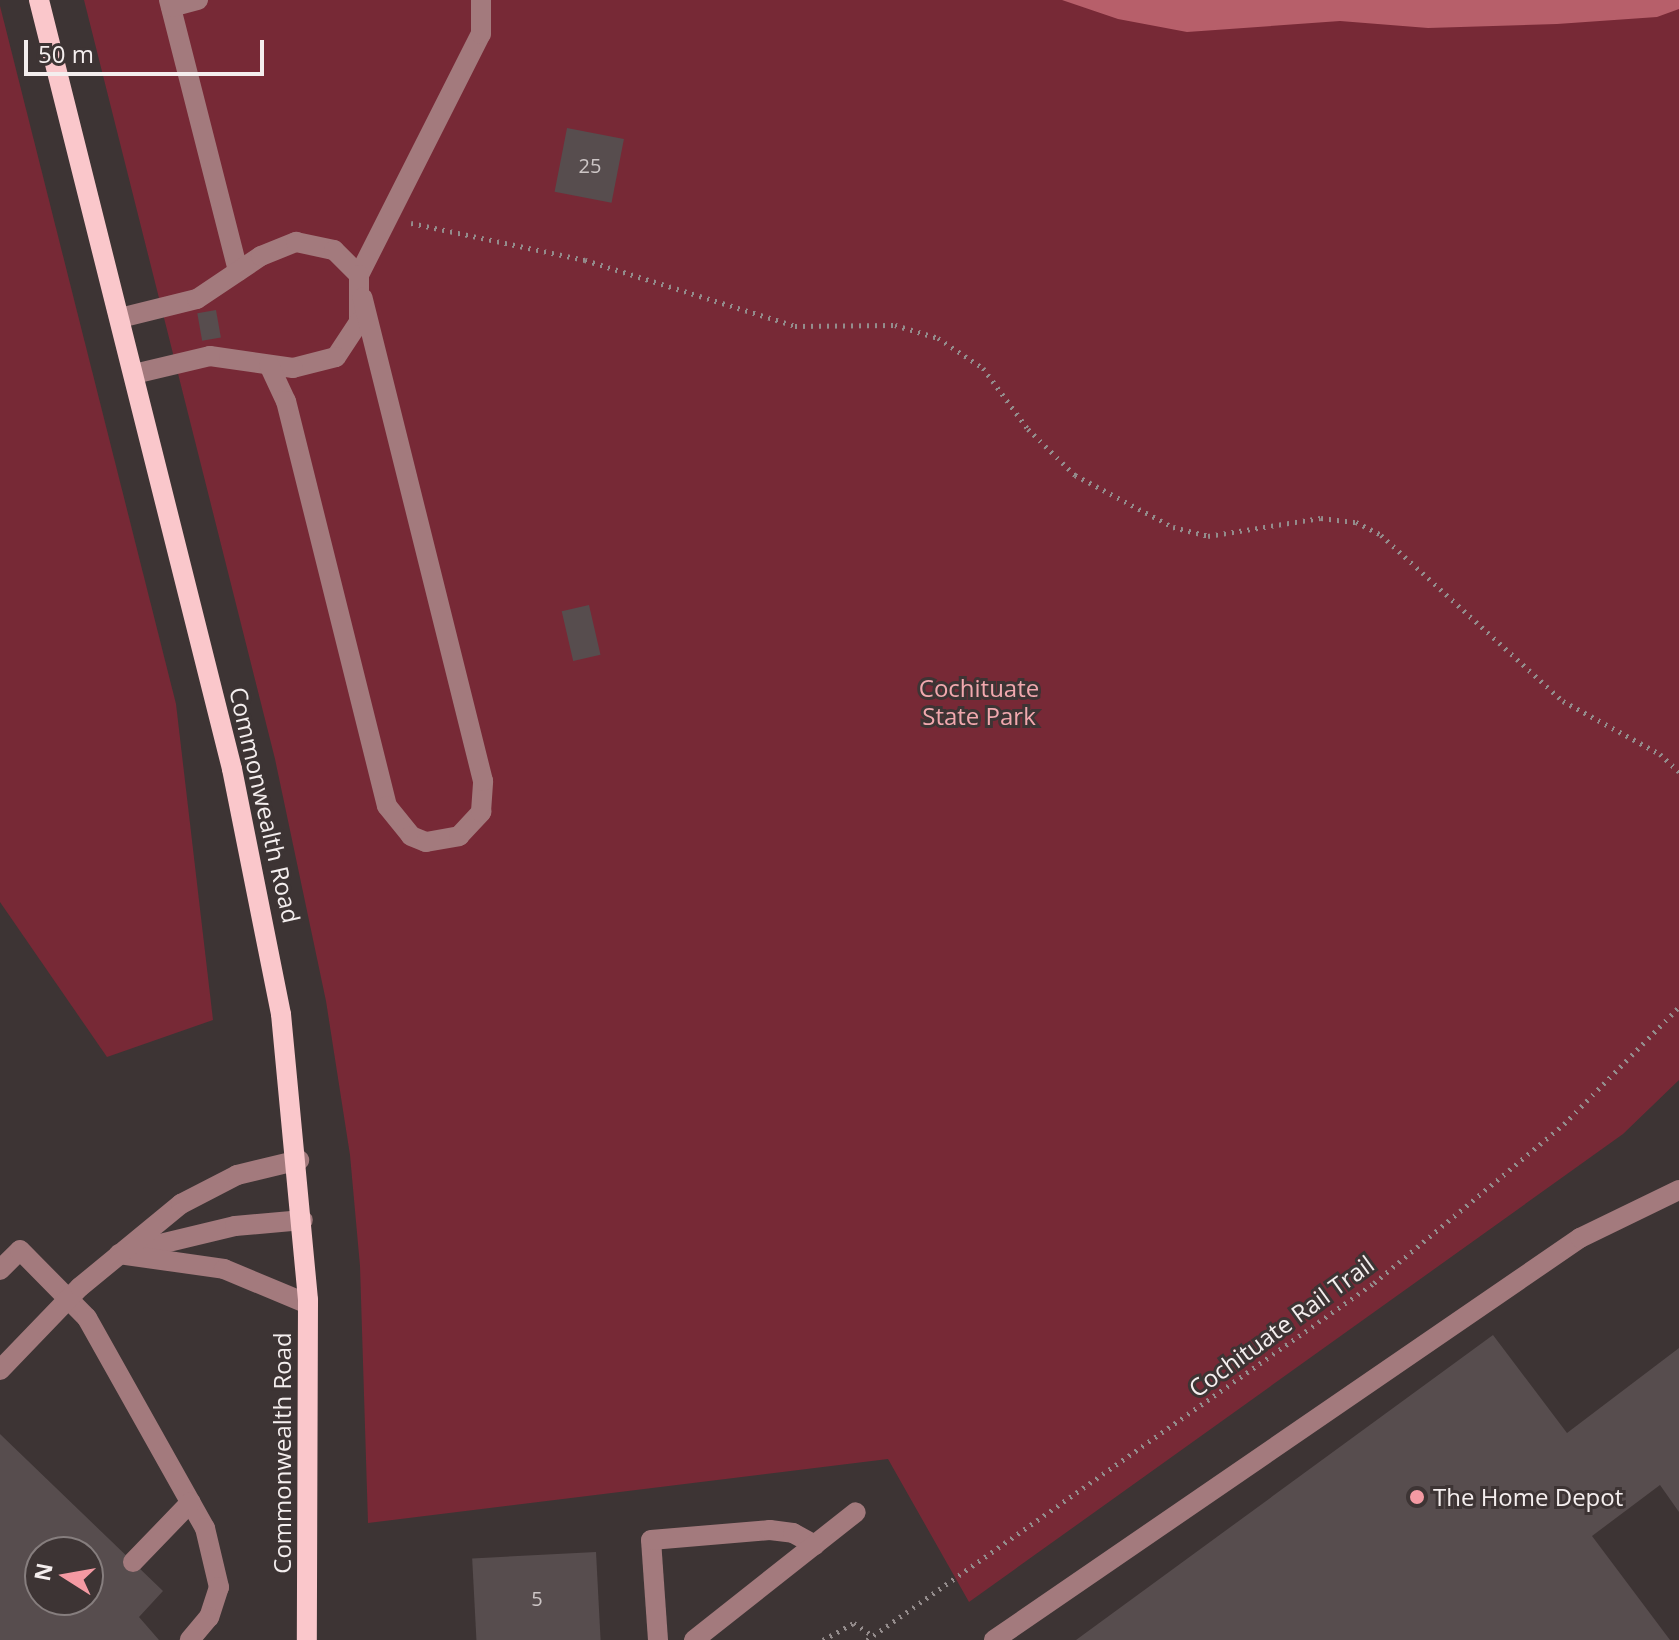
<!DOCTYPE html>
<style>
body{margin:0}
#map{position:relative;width:1679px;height:1640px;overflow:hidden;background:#3d3434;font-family:"Open Sans",sans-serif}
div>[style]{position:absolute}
.green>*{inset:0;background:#772936}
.water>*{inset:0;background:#b75f6a}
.building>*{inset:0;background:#574d4e;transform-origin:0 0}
.path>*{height:5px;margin-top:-2.5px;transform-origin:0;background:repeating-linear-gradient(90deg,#948c8c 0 2px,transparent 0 8px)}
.minor>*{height:20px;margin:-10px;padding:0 10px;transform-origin:10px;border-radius:10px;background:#a37a7d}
.major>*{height:20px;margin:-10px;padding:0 10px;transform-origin:10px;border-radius:10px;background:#fac7cb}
.dots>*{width:22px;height:22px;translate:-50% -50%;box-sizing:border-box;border:4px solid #3d3434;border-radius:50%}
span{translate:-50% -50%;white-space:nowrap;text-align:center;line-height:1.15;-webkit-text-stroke:6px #3d3434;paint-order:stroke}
.number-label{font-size:20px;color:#cdc6c6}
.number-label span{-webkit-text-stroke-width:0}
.park-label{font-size:24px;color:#f1a8ae}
.street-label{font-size:24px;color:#f4eeee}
.poi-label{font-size:24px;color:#f4eeee}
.left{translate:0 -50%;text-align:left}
.north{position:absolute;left:24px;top:1536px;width:80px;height:80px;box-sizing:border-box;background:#3d3434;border:2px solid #867e7e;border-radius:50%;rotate:281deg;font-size:22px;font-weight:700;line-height:32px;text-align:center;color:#f4eeee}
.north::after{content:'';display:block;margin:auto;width:28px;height:36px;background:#f49aa3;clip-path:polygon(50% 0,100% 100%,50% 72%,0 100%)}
.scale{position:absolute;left:24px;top:40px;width:240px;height:36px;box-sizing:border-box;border:4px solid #f4eeee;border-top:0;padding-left:10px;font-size:24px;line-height:28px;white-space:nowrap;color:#f4eeee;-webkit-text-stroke:6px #3d3434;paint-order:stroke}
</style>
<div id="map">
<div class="green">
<div style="clip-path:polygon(84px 0,1679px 0,1679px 1080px,1623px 1134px,969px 1602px,888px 1459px,368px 1523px,360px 1266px,350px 1155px,326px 1001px,275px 759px)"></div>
<div style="clip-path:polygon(0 6px,176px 704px,213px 1020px,107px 1057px,0 902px)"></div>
</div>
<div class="water">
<div style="clip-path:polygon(1062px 0,1679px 0,1679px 9px,1657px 17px,1557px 24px,1428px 28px,1340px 21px,1187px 32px,1118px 19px)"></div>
</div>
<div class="building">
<div style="left:567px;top:128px;width:58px;height:65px;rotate:11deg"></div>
<div style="left:216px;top:310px;width:28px;height:19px;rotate:80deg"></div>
<div style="left:589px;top:605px;width:51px;height:28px;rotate:77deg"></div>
<div style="clip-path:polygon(1493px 1335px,1567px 1433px,1679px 1348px,1679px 1512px,1660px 1485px,1592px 1536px,1670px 1640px,1076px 1640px)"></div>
<div style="clip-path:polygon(evenodd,0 1434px,163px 1591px,139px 1617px,159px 1640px,0 1640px,0 1434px,40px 1552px,88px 1552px,88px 1600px,40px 1600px,40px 1552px)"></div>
<div style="left:596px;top:1552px;width:88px;height:124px;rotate:87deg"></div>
</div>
<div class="path">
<div style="left:411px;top:223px;width:178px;rotate:12deg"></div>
<div style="left:585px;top:260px;width:220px;rotate:17.4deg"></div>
<div style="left:795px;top:326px;width:100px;rotate:-0.6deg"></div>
<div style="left:895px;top:325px;width:45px;rotate:16.8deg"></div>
<div style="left:938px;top:338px;width:54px;rotate:33.7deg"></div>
<div style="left:983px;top:368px;width:76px;rotate:53.6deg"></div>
<div style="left:1028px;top:429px;width:66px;rotate:44.4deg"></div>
<div style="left:1075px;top:475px;width:111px;rotate:28deg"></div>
<div style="left:1173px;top:527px;width:36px;rotate:14deg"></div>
<div style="left:1208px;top:536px;width:114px;rotate:-9.1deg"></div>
<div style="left:1321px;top:518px;width:35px;rotate:7deg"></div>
<div style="left:1356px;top:522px;width:28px;rotate:27deg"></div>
<div style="left:1381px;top:535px;width:246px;rotate:42.4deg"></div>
<div style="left:1563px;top:701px;width:111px;rotate:28.7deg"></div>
<div style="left:1660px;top:754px;width:26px;rotate:43deg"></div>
<div style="left:823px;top:1640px;width:35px;rotate:-29deg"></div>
<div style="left:854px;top:1623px;width:23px;rotate:34deg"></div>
<div style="left:867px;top:1640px;width:620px;rotate:-35.15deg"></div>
<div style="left:1374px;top:1283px;width:248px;rotate:-39.9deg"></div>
<div style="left:1564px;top:1124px;width:164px;rotate:-45.5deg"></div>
</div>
<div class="minor">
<div style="left:169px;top:0;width:280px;rotate:75.7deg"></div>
<div style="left:171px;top:7px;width:28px;rotate:-15deg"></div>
<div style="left:359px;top:275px;width:270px;rotate:-63.2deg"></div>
<div style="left:481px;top:34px;width:34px;rotate:-90deg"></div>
<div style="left:120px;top:318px;width:79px;rotate:-13.9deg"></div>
<div style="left:197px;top:299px;width:77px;rotate:-33.9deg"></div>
<div style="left:261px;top:256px;width:38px;rotate:-22deg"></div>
<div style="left:296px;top:242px;width:39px;rotate:12deg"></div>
<div style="left:334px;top:250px;width:35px;rotate:45deg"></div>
<div style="left:359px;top:275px;width:47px;rotate:90deg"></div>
<div style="left:359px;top:322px;width:42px;rotate:123.3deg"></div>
<div style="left:336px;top:357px;width:44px;rotate:165.7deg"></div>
<div style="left:293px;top:368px;width:84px;rotate:-171.8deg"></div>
<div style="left:210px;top:356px;width:78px;rotate:166.7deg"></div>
<div style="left:269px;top:365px;width:40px;rotate:65deg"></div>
<div style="left:286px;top:401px;width:417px;rotate:76deg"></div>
<div style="left:387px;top:806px;width:38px;rotate:51deg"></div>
<div style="left:411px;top:836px;width:16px;rotate:22deg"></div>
<div style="left:426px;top:842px;width:34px;rotate:-10deg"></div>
<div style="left:459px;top:836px;width:33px;rotate:-47deg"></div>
<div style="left:481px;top:812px;width:31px;rotate:-86deg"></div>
<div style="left:483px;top:781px;width:498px;rotate:-104deg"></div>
<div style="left:131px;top:1251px;width:107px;rotate:-13.5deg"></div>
<div style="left:235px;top:1226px;width:68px;rotate:-5deg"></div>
<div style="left:119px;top:1254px;width:106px;rotate:8.1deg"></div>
<div style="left:224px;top:1269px;width:91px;rotate:22.6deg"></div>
<div style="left:0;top:1270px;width:28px;rotate:-45deg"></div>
<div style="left:20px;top:1250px;width:95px;rotate:45.4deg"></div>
<div style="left:87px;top:1318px;width:241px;rotate:60.7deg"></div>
<div style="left:205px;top:1528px;width:61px;rotate:76.7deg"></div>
<div style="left:219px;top:1587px;width:32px;rotate:108deg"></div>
<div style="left:209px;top:1617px;width:30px;rotate:130deg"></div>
<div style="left:0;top:1370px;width:115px;rotate:-46.1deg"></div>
<div style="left:80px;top:1287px;width:131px;rotate:-39.4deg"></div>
<div style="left:181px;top:1204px;width:63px;rotate:-27.4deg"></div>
<div style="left:237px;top:1175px;width:64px;rotate:-13.6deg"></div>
<div style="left:133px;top:1562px;width:83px;rotate:-46deg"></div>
<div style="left:658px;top:1640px;width:100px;rotate:-94deg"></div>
<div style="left:651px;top:1540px;width:119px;rotate:-4.8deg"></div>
<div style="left:770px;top:1530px;width:23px;rotate:7deg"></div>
<div style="left:793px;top:1533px;width:25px;rotate:29deg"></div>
<div style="left:694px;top:1640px;width:206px;rotate:-38.3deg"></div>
<div style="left:994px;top:1640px;width:711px;rotate:-34.45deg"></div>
<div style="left:1580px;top:1238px;width:110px;rotate:-25.9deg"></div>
</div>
<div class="major">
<div style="left:39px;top:0;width:793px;rotate:75.91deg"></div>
<div style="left:232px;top:769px;width:250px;rotate:78.7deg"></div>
<div style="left:281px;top:1014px;width:287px;rotate:84.6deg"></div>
<div style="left:308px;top:1300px;width:340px;rotate:90.2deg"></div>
</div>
<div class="dots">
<div style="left:1417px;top:1497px;background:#f49aa3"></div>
</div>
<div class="number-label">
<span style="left:590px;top:165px">25</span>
<span style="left:537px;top:1598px">5</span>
</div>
<div class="park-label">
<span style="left:979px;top:702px">Cochituate<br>State Park</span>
</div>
<div class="street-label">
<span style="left:265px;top:805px;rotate:77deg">Commonwealth Road</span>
<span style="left:1281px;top:1326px;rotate:-36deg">Cochituate Rail Trail</span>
<span style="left:282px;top:1453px;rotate:-90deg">Commonwealth Road</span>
</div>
<div class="poi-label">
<span class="left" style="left:1433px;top:1497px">The Home Depot</span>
</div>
<div class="north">N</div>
<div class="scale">50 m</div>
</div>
